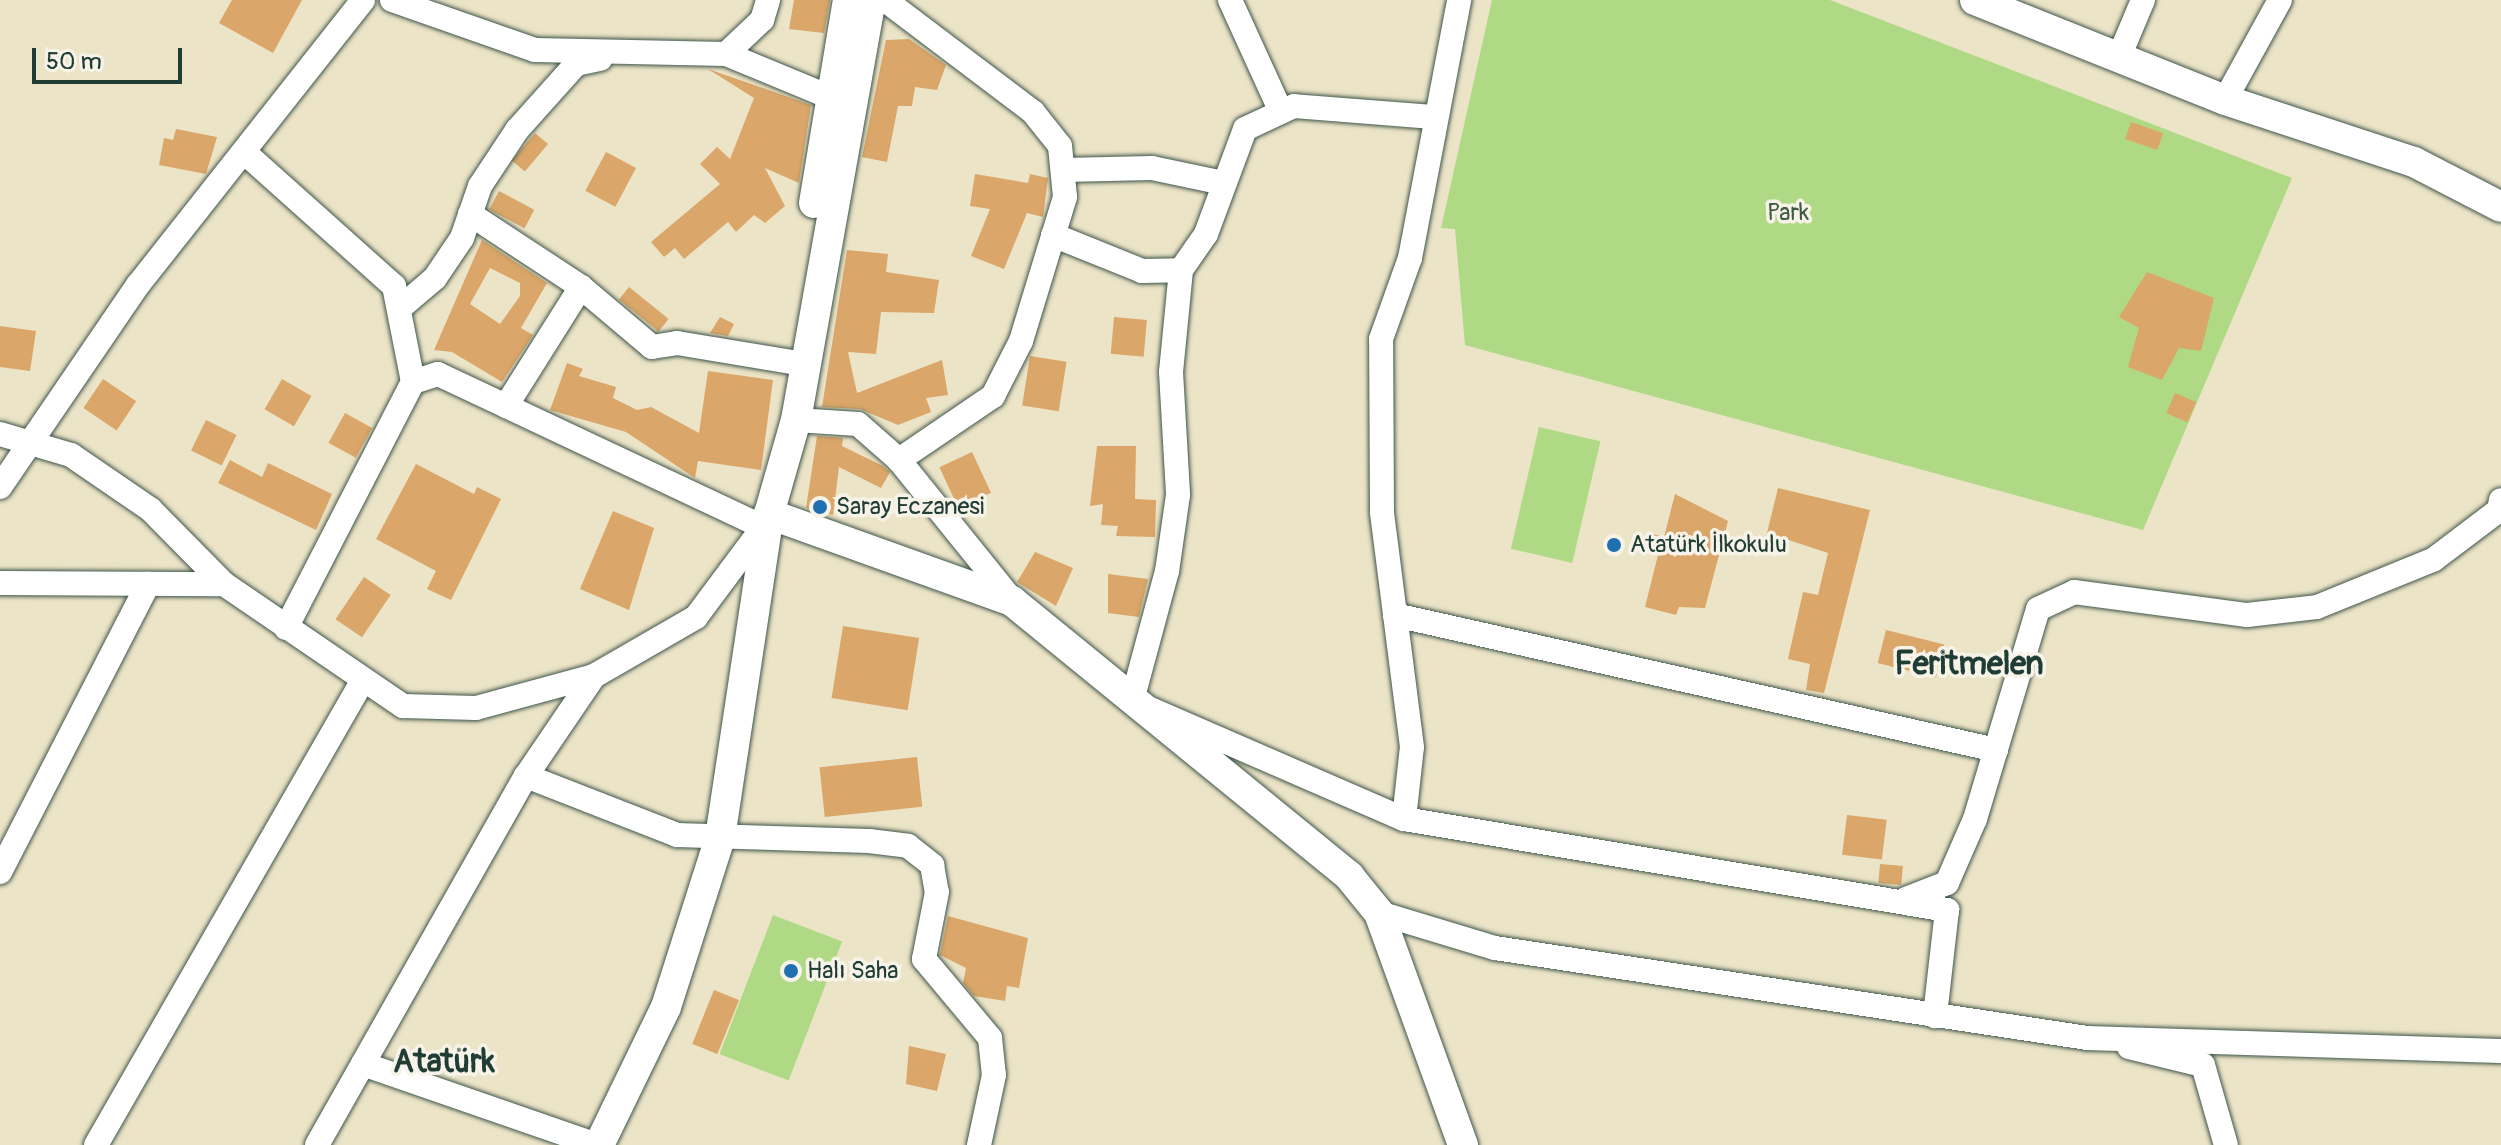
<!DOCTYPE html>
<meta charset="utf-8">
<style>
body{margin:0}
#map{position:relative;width:2501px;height:1145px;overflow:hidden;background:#ece4c7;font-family:Pangolin,sans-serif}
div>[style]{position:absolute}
.green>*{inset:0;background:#afd984;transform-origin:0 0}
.building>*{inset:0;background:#daa669;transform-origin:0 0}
.roads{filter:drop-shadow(0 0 2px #3e564a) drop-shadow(0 0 2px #3e564a)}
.minor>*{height:24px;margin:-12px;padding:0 12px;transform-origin:12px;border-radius:12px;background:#fff}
.tertiary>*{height:30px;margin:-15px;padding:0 15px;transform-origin:15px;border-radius:15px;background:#fff}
.dots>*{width:22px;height:22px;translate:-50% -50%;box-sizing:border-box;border:4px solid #f7f3e8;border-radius:50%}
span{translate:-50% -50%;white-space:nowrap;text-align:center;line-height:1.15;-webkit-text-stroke:7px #f7f3e8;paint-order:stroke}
.park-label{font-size:24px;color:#3c5c44}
.poi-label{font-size:24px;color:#1f3d34}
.left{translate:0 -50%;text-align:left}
.district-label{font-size:32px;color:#1f3d34;font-weight:700}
.scale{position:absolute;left:32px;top:48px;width:150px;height:36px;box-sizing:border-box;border:4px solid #1f3d34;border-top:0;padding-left:10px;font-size:24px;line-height:28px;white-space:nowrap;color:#1f3d34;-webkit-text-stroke:6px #f7f3e8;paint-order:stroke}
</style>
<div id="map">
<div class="green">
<div style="clip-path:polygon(1492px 0,1830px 0,2292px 178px,2143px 530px,1465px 345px,1455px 229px,1441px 228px)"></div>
<div style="left:1539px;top:427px;width:63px;height:125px;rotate:13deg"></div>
<div style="left:773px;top:915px;width:74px;height:149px;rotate:21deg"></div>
</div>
<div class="building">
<div style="clip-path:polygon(232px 0,302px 0,273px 53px,219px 23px)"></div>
<div style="clip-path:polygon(794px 0,830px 0,824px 33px,789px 29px)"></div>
<div style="clip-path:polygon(909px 39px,946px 65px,937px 90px,915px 87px,912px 106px,898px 106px,887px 162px,862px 157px,886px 40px)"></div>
<div style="clip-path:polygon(708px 69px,811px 105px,799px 183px,765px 168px,785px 206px,765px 223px,754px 215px,736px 232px,728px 222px,684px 259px,675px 248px,664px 257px,651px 242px,720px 184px,700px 164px,717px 147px,730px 159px,754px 98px)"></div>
<div style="left:2131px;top:122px;width:34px;height:18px;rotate:19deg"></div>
<div style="clip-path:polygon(176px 129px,217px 137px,206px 174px,159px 165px,164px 138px,173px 140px)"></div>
<div style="left:535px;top:133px;width:17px;height:36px;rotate:40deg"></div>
<div style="left:606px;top:152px;width:34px;height:44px;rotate:28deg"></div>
<div style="clip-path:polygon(975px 174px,1028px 183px,1030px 174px,1048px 178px,1043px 217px,1027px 213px,1004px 269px,971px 256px,990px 209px,970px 206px)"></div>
<div style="left:499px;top:191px;width:40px;height:21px;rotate:28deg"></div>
<div style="clip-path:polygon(evenodd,482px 240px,547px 283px,521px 328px,533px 335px,502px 382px,452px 352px,434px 350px,482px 240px,490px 268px,520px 283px,520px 296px,500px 324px,470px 304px,490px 268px)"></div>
<div style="clip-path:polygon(847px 250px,888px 254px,886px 272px,939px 280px,934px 313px,881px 312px,876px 354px,848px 352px,857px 393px,942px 360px,948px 395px,926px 398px,931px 412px,898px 425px,860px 409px,822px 407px)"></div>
<div style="clip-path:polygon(2147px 272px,2214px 298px,2201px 351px,2179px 348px,2162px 380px,2128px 367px,2139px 328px,2119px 317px)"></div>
<div style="left:629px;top:287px;width:51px;height:16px;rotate:39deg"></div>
<div style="clip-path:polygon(720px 317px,734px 324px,728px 336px,710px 333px)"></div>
<div style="left:1114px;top:317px;width:33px;height:37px;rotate:5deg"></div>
<div style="clip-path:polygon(0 326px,36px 331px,30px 371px,0 367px)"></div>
<div style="left:1030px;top:356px;width:37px;height:50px;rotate:9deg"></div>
<div style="clip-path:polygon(567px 363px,583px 369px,579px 376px,616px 387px,613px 398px,637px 410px,651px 407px,699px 433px,708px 371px,773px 380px,761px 470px,698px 461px,695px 478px,626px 432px,550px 410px)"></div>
<div style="left:103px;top:379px;width:40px;height:35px;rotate:34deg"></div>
<div style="left:282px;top:379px;width:34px;height:35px;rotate:30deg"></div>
<div style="left:2175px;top:393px;width:23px;height:22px;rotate:23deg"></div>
<div style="left:345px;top:413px;width:31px;height:34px;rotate:29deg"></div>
<div style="left:206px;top:420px;width:34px;height:34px;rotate:26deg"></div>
<div style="clip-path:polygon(817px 436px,843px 438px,842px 446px,883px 466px,890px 472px,881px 488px,839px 467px,833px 515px,806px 508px)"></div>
<div style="clip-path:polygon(1097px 446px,1136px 446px,1135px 499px,1156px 500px,1155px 537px,1116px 536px,1118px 526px,1101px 525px,1103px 504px,1090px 506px)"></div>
<div style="left:972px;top:452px;width:45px;height:36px;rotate:65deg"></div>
<div style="clip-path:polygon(230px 460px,262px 477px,268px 463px,332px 494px,316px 530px,218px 483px)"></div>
<div style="clip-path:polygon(416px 464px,474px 494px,477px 487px,501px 499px,451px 600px,427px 589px,436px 571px,376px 539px)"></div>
<div style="clip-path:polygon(1778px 488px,1870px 510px,1824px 693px,1806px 690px,1810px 664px,1788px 659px,1803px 592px,1818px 595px,1828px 553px,1767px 533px)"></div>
<div style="clip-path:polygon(1675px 494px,1728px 521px,1705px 608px,1679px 607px,1676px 615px,1645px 607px,1658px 555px,1648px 553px,1653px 534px,1664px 537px)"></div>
<div style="clip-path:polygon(613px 511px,654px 528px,629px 610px,580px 589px)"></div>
<div style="clip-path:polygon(1035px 552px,1073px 568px,1056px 606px,1017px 582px)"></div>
<div style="clip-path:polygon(1108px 574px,1148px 579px,1139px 617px,1108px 613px)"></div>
<div style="left:364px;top:577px;width:32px;height:51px;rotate:34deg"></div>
<div style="left:843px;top:626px;width:77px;height:73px;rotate:9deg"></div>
<div style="left:1886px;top:630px;width:60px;height:34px;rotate:14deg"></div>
<div style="left:917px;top:757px;width:50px;height:98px;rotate:84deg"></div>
<div style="left:1847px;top:815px;width:40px;height:40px;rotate:7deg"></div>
<div style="left:1880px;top:864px;width:23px;height:19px;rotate:5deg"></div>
<div style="clip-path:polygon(948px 916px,1028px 938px,1019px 988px,1007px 986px,1005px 1001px,974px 996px,963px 983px,966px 968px,940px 955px)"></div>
<div style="left:714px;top:990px;width:27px;height:58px;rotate:22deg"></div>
<div style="clip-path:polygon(909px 1046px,946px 1054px,937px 1091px,906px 1084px)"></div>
</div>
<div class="roads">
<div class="minor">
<div style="left:392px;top:0;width:151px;rotate:19.3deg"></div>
<div style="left:535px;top:50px;width:191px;rotate:1.2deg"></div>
<div style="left:726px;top:54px;width:113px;rotate:22.5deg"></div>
<div style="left:885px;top:0;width:186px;rotate:37.1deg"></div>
<div style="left:1033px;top:112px;width:43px;rotate:51.5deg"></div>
<div style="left:1060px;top:146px;width:51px;rotate:84.4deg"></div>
<div style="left:1065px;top:197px;width:151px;rotate:107deg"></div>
<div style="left:1021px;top:341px;width:62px;rotate:117deg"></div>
<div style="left:993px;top:396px;width:114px;rotate:145.8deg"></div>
<div style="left:1230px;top:0;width:123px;rotate:65.5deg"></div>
<div style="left:726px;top:54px;width:50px;rotate:-43.4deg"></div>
<div style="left:762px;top:20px;width:21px;rotate:-73deg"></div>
<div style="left:2119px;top:57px;width:62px;rotate:-67.2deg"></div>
<div style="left:2225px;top:100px;width:114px;rotate:-61.2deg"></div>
<div style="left:1433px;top:117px;width:139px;rotate:-175.5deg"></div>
<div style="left:1294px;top:106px;width:54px;rotate:154.9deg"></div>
<div style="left:1245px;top:129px;width:112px;rotate:110.4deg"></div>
<div style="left:1206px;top:234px;width:44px;rotate:124.8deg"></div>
<div style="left:1181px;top:270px;width:102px;rotate:95.6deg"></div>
<div style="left:1171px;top:372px;width:123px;rotate:86.7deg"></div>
<div style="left:1178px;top:495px;width:77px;rotate:98.2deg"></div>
<div style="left:1167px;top:571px;width:135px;rotate:105.1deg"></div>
<div style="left:1132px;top:701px;width:296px;rotate:23.5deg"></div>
<div style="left:1404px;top:819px;width:551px;rotate:9.51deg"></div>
<div style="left:1947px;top:910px;width:107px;rotate:96.5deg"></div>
<div style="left:244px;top:152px;width:201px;rotate:41.8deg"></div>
<div style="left:394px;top:286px;width:98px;rotate:78.8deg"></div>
<div style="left:1063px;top:170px;width:89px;rotate:-1.3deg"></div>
<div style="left:1152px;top:168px;width:73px;rotate:11.9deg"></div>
<div style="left:470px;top:214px;width:133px;rotate:33.3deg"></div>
<div style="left:581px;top:287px;width:93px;rotate:40.2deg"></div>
<div style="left:652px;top:347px;width:25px;rotate:-9deg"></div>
<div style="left:677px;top:343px;width:117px;rotate:9.4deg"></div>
<div style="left:1053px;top:235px;width:96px;rotate:22deg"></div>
<div style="left:1142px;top:271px;width:39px;rotate:-1deg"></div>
<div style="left:400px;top:308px;width:46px;rotate:-40.6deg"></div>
<div style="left:435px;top:278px;width:48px;rotate:-56deg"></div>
<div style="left:462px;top:238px;width:55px;rotate:-70.9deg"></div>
<div style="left:480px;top:186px;width:67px;rotate:-56.5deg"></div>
<div style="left:517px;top:130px;width:89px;rotate:-48.2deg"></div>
<div style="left:576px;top:64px;width:25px;rotate:-12deg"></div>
<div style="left:506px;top:406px;width:141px;rotate:-57.8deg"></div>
<div style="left:796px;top:420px;width:62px;rotate:3.7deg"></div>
<div style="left:858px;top:424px;width:55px;rotate:41.3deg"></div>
<div style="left:899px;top:460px;width:180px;rotate:51.1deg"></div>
<div style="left:0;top:434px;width:74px;rotate:16.5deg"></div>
<div style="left:71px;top:455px;width:96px;rotate:34.4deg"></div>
<div style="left:150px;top:509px;width:105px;rotate:45.4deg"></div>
<div style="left:0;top:487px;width:245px;rotate:-55.7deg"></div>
<div style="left:138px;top:285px;width:363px;rotate:-51.7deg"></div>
<div style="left:0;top:583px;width:224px;rotate:0.3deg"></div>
<div style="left:224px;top:584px;width:217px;rotate:34.3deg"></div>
<div style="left:403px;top:706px;width:73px;rotate:1.6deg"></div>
<div style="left:476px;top:708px;width:122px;rotate:-15.2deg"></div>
<div style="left:594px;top:676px;width:118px;rotate:-30deg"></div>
<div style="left:696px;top:617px;width:112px;rotate:-53.3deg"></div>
<div style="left:1395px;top:615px;width:616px;rotate:12.66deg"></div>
<div style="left:286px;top:628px;width:277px;rotate:-62.7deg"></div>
<div style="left:413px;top:382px;width:26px;rotate:-18deg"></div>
<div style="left:438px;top:374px;width:359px;rotate:25.2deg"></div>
<div style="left:763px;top:527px;width:14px;rotate:-65deg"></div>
<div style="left:526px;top:776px;width:162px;rotate:21.3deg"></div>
<div style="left:677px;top:835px;width:192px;rotate:1.8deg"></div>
<div style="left:869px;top:841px;width:39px;rotate:7deg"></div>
<div style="left:908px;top:846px;width:31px;rotate:38deg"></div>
<div style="left:932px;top:865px;width:27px;rotate:80deg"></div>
<div style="left:937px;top:892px;width:68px;rotate:101deg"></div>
<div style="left:924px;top:959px;width:103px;rotate:50.1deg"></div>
<div style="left:990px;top:1038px;width:37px;rotate:84deg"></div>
<div style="left:994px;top:1075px;width:72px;rotate:102.1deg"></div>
<div style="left:1404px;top:819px;width:72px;rotate:-83.7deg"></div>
<div style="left:1412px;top:747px;width:237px;rotate:-97.3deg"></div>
<div style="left:1382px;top:512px;width:173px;rotate:-90.3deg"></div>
<div style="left:1381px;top:339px;width:86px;rotate:-70.3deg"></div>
<div style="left:1410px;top:258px;width:263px;rotate:-79.2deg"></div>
<div style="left:0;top:872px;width:324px;rotate:-62.8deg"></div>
<div style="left:1906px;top:899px;width:44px;rotate:-21.3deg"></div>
<div style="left:1947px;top:883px;width:70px;rotate:-66.4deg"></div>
<div style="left:1975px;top:819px;width:219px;rotate:-73.3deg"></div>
<div style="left:2038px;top:609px;width:40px;rotate:-25deg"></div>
<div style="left:2074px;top:592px;width:175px;rotate:7.6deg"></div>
<div style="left:2247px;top:615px;width:70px;rotate:-6.5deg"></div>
<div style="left:2317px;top:607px;width:125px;rotate:-22.1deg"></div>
<div style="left:2433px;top:560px;width:83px;rotate:-37.1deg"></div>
<div style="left:2499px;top:510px;width:10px;rotate:-79deg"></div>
<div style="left:1379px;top:913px;width:121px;rotate:16.8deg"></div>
<div style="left:1495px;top:948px;width:599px;rotate:8.64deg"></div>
<div style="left:2087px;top:1038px;width:414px;rotate:1.8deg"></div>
<div style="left:2129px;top:1047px;width:76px;rotate:13.7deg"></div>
<div style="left:2203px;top:1065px;width:83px;rotate:74deg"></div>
<div style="left:363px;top:1064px;width:248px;rotate:19.1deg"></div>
<div style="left:96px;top:1145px;width:536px;rotate:-60.14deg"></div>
<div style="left:317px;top:1145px;width:424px;rotate:-60.5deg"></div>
<div style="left:526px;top:776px;width:121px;rotate:-55.8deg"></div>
</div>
<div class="tertiary">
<div style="left:1975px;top:0;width:269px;rotate:21.8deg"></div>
<div style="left:2225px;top:100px;width:199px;rotate:18.2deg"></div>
<div style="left:2414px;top:162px;width:98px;rotate:27.3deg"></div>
<div style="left:814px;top:203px;width:206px;rotate:-80.5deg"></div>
<div style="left:769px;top:514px;width:258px;rotate:19.7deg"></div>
<div style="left:1012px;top:601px;width:435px;rotate:39.2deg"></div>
<div style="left:1349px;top:876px;width:48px;rotate:51deg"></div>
<div style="left:1379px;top:913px;width:247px;rotate:70.1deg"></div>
<div style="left:599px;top:1145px;width:153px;rotate:-64.1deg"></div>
<div style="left:666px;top:1007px;width:177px;rotate:-72.3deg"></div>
<div style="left:720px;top:838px;width:328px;rotate:-81.4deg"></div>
<div style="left:769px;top:514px;width:98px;rotate:-74deg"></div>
<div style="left:796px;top:420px;width:427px;rotate:-79.9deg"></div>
</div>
</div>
<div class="dots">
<div style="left:820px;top:507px;background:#1f6fb2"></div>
<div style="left:1614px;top:545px;background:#1f6fb2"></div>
<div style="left:791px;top:971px;background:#1f6fb2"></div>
</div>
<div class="park-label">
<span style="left:1788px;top:213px">Park</span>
</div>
<div class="poi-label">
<span class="left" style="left:836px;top:507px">Saray Eczanesi</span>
<span class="left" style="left:1630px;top:545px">Atatürk İlkokulu</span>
<span class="left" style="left:807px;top:971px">Halı Saha</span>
</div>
<div class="district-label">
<span style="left:1969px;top:664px">Feritmelen</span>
<span style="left:444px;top:1062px">Atatürk</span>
</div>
<div class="scale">50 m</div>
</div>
